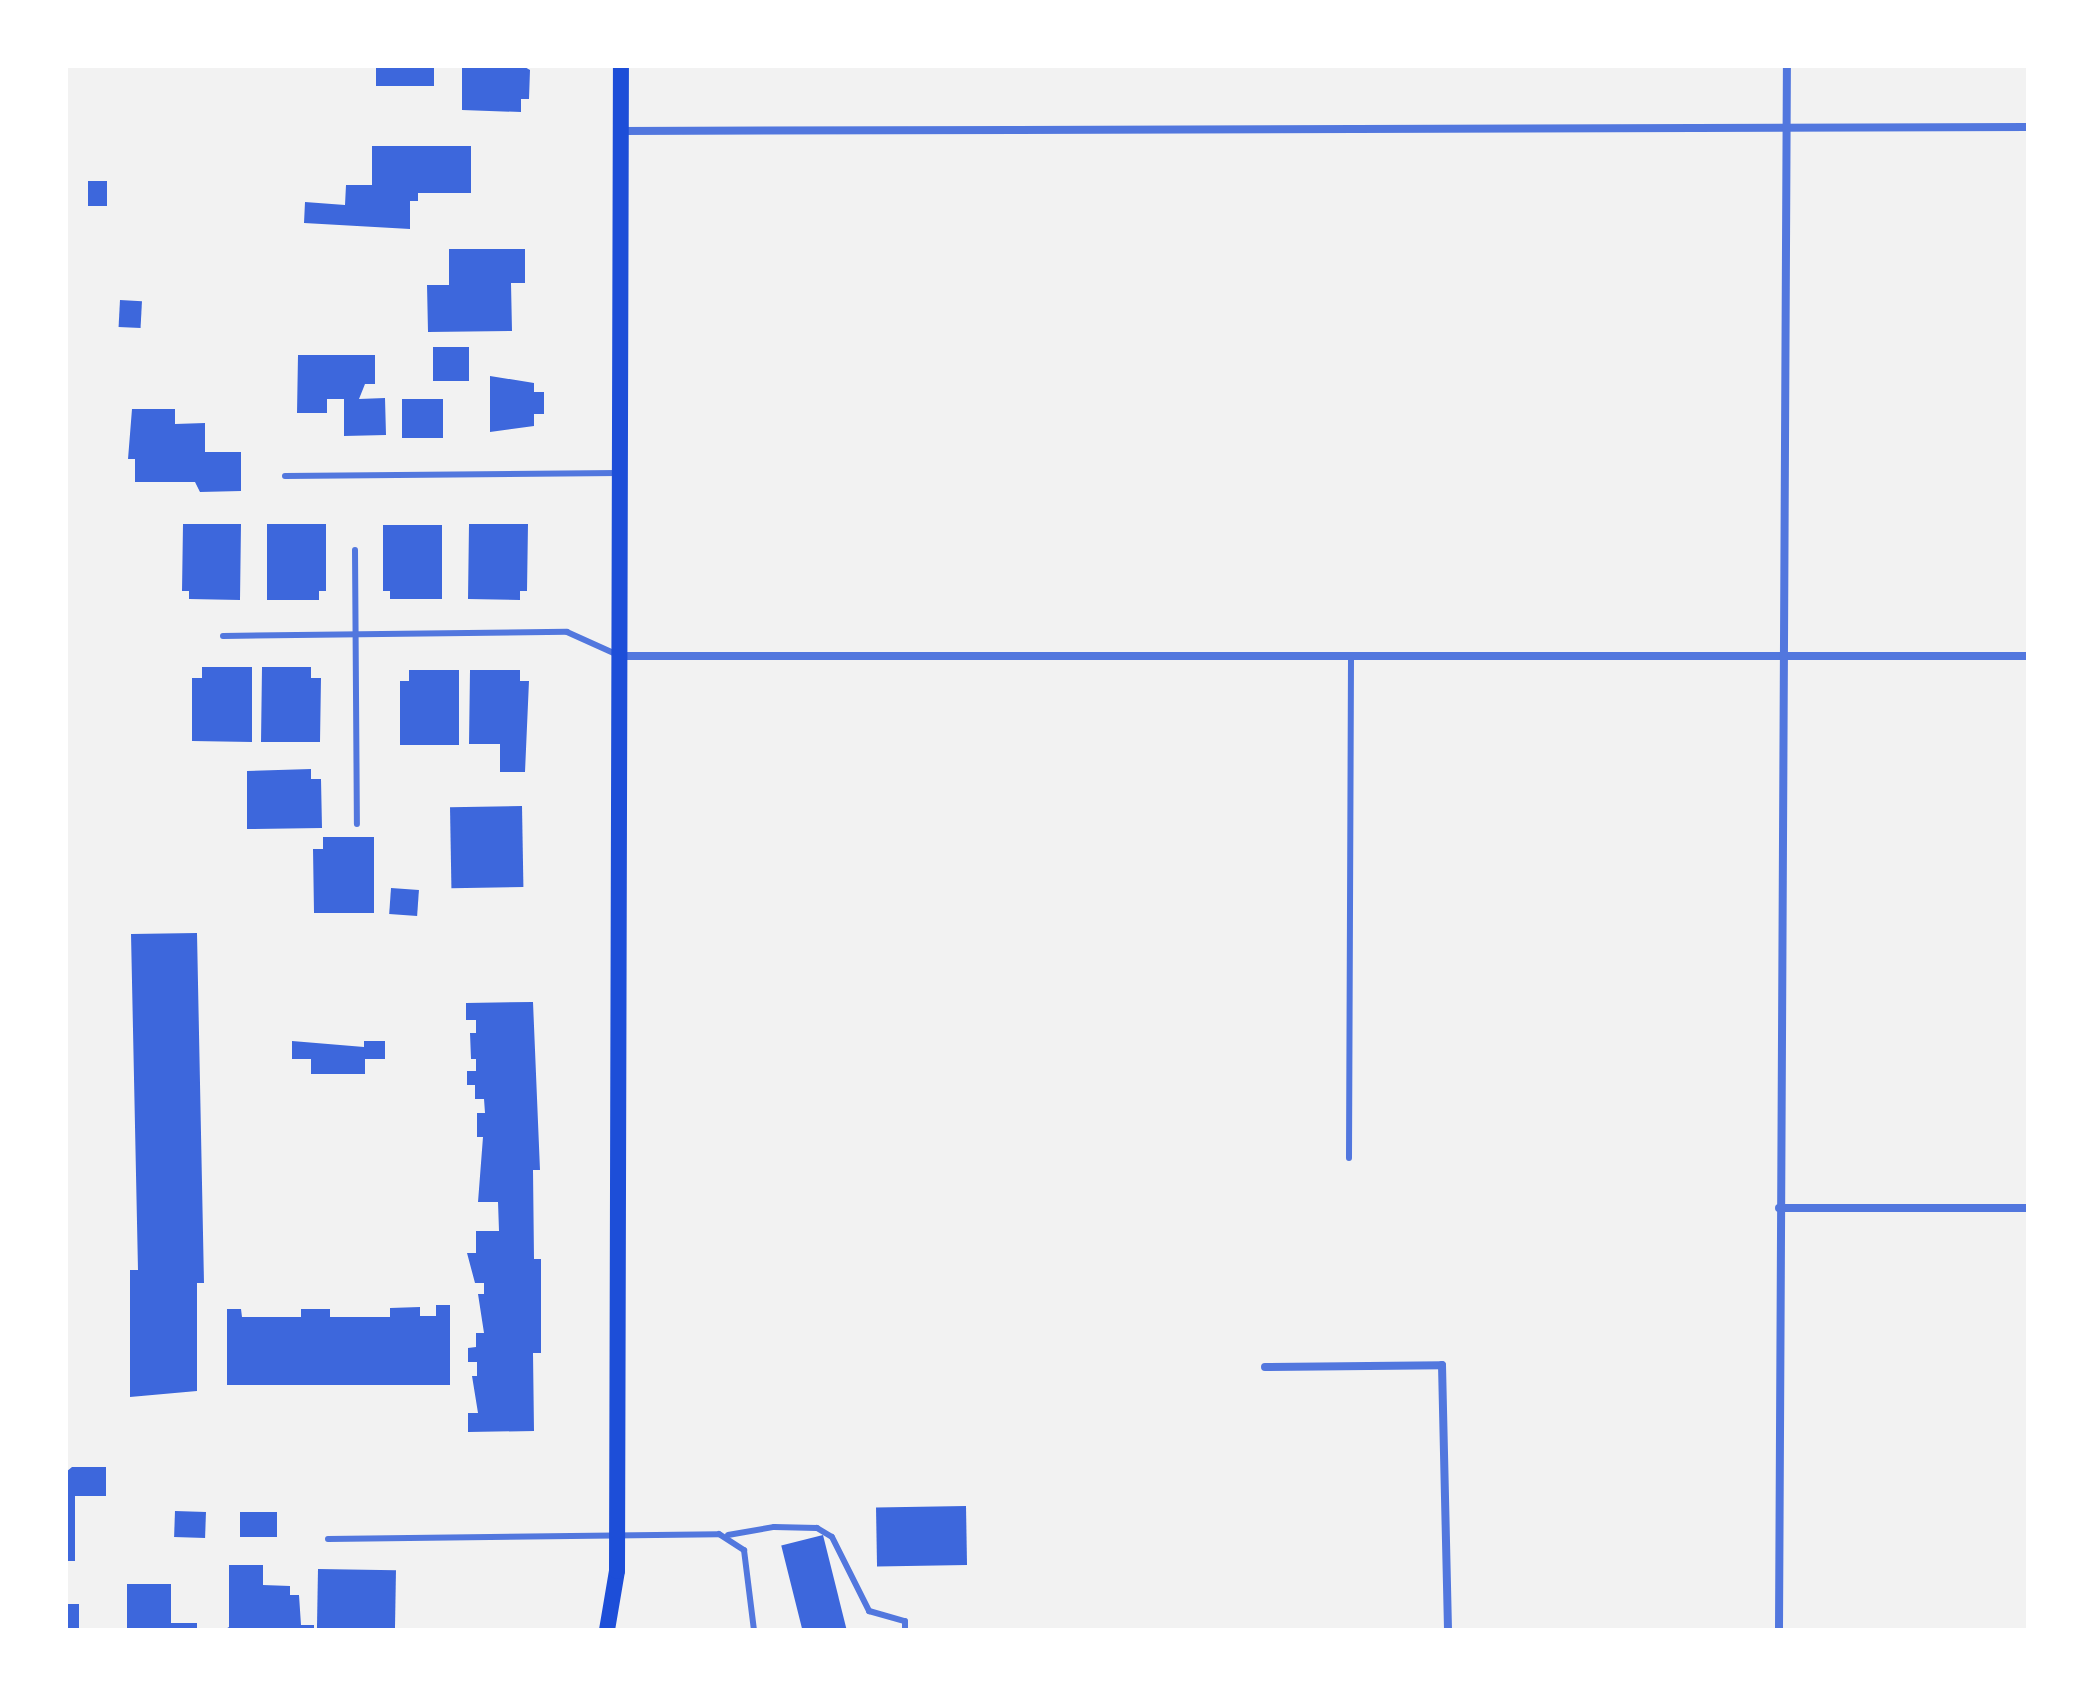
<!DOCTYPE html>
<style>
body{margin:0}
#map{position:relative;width:2094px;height:1696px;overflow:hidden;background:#f2f2f2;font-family:Barlow,sans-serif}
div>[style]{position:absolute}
.building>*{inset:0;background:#3d67dc;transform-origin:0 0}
.service>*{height:6px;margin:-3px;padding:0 3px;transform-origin:3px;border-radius:3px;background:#5277de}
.minor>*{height:8px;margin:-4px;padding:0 4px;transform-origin:4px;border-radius:4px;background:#5277de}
.secondary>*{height:16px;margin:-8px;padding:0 8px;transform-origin:8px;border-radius:8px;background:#1d4ed8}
span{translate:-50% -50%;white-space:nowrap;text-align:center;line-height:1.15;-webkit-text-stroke:8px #fff;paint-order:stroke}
.frame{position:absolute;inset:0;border:68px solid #fff;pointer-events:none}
</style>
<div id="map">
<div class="building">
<div style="left:376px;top:66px;width:58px;height:20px"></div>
<div style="clip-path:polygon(462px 66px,523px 66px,530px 70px,529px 99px,521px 99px,521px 112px,462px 110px)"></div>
<div style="clip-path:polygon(372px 146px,471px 146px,471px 193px,418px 193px,418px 201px,410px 201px,410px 229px,304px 223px,305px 202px,345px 205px,346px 185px,372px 185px)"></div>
<div style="left:88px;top:181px;width:19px;height:25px"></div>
<div style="clip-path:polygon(449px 249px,525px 249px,525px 283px,511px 283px,512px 331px,428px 332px,427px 285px,449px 285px)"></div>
<div style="left:120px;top:300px;width:22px;height:27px;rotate:3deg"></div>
<div style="left:433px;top:347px;width:36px;height:34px"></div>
<div style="clip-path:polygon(298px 355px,375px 355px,375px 384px,365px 384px,359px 399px,385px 398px,386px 435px,344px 436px,344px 399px,327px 399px,327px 413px,297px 413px)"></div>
<div style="clip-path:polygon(490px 376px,534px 383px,534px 392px,544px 392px,544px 414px,534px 414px,534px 426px,490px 432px)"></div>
<div style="left:443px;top:399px;width:39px;height:41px;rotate:90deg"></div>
<div style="clip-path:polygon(132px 409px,175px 409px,175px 424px,205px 423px,205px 452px,241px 452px,241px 491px,200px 492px,195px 482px,135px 482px,135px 459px,128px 459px)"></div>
<div style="clip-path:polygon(183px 524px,241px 524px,240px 600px,189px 599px,189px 591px,182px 591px)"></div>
<div style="clip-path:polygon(267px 524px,326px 524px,326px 591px,319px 591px,319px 600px,267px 600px)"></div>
<div style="clip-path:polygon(469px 524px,528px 524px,527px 591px,520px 591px,520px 600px,468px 599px)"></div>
<div style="clip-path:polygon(383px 525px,442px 525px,442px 599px,390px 599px,390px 591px,383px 591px)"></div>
<div style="clip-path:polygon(202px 667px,252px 667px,252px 742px,192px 741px,192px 678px,202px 678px)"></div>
<div style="clip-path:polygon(262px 667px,311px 667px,311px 678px,321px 678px,320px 742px,261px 742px)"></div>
<div style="clip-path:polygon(409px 670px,459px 670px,459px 745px,400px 745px,400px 681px,409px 681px)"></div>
<div style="clip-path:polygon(470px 670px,520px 670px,520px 681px,529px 681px,525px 772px,500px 772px,500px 744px,469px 744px)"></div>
<div style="clip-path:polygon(311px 769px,311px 779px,321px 779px,322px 828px,247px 829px,247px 771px)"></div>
<div style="left:522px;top:806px;width:81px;height:72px;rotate:89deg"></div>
<div style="clip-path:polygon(323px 837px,374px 837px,374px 913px,314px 913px,313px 849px,323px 849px)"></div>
<div style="left:391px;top:888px;width:28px;height:26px;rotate:4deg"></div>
<div style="clip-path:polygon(197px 933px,204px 1283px,197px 1283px,197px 1391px,130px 1397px,130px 1270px,138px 1270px,131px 934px)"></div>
<div style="clip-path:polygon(533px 1002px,540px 1170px,533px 1170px,534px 1259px,541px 1259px,541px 1353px,533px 1353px,534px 1431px,468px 1432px,468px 1413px,478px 1413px,472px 1376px,477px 1376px,477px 1362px,468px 1362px,468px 1348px,476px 1347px,476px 1333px,484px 1333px,478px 1294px,484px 1294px,484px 1283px,475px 1283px,467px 1253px,476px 1253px,476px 1231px,499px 1231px,498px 1202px,478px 1202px,483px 1137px,477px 1137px,477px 1113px,485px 1113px,484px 1099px,475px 1099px,475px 1085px,467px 1085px,467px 1071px,476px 1071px,476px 1059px,471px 1059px,470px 1033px,476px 1033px,476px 1020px,466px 1020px,466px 1003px)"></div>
<div style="clip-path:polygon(292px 1041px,364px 1047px,364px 1041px,385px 1041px,385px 1059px,365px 1059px,365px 1074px,311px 1074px,311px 1059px,292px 1059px)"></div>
<div style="clip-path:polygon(436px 1305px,450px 1305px,450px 1385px,227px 1385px,227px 1309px,241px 1309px,242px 1317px,301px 1317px,301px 1309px,330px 1309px,330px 1317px,390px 1317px,390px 1308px,420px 1307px,420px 1316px,436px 1316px)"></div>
<div style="clip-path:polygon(72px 1467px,106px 1467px,106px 1496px,75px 1496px,75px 1561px,66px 1561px,66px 1472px)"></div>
<div style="left:966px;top:1506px;width:59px;height:90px;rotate:89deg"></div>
<div style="left:175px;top:1511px;width:31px;height:26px;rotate:2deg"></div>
<div style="left:240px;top:1512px;width:37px;height:25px"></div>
<div style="left:823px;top:1535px;width:98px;height:43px;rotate:76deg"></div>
<div style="clip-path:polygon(229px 1565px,263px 1565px,263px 1585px,290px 1586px,290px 1595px,299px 1595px,301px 1625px,314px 1625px,314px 1630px,224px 1630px,229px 1627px)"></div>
<div style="left:318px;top:1569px;width:78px;height:61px;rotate:1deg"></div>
<div style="clip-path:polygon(127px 1584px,171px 1584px,171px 1623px,197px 1623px,197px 1630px,127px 1630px)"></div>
<div style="left:66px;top:1604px;width:13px;height:26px"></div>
</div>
<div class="service">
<div style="left:285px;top:476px;width:333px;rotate:-0.5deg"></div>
<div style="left:355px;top:550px;width:274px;rotate:89.6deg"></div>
<div style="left:223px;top:636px;width:344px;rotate:-0.7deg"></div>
<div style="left:567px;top:632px;width:56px;rotate:24.3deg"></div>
<div style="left:1349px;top:1158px;width:502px;rotate:-89.77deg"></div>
<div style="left:728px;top:1535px;width:47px;rotate:-9.9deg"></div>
<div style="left:774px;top:1527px;width:43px;rotate:1.3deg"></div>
<div style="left:817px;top:1528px;width:17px;rotate:31deg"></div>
<div style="left:832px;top:1537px;width:83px;rotate:63.4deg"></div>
<div style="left:869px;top:1611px;width:37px;rotate:16deg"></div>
<div style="left:905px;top:1621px;width:9px;rotate:90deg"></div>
<div style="left:328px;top:1539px;width:391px;rotate:-0.7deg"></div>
<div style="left:719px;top:1534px;width:30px;rotate:33deg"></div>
<div style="left:744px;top:1550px;width:81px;rotate:82.9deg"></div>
</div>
<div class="minor">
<div style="left:621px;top:131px;width:1407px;rotate:-0.16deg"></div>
<div style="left:621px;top:656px;width:1407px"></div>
<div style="left:1779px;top:1208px;width:249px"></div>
<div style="left:1265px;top:1367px;width:177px;rotate:-0.6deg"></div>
<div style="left:1442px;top:1365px;width:265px;rotate:88.7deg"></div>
<div style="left:1779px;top:1630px;width:1564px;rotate:-89.71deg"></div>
</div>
<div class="secondary">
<div style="left:607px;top:1630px;width:60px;rotate:-80.4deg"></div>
<div style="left:617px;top:1571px;width:1505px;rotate:-89.85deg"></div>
</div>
<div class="frame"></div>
</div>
